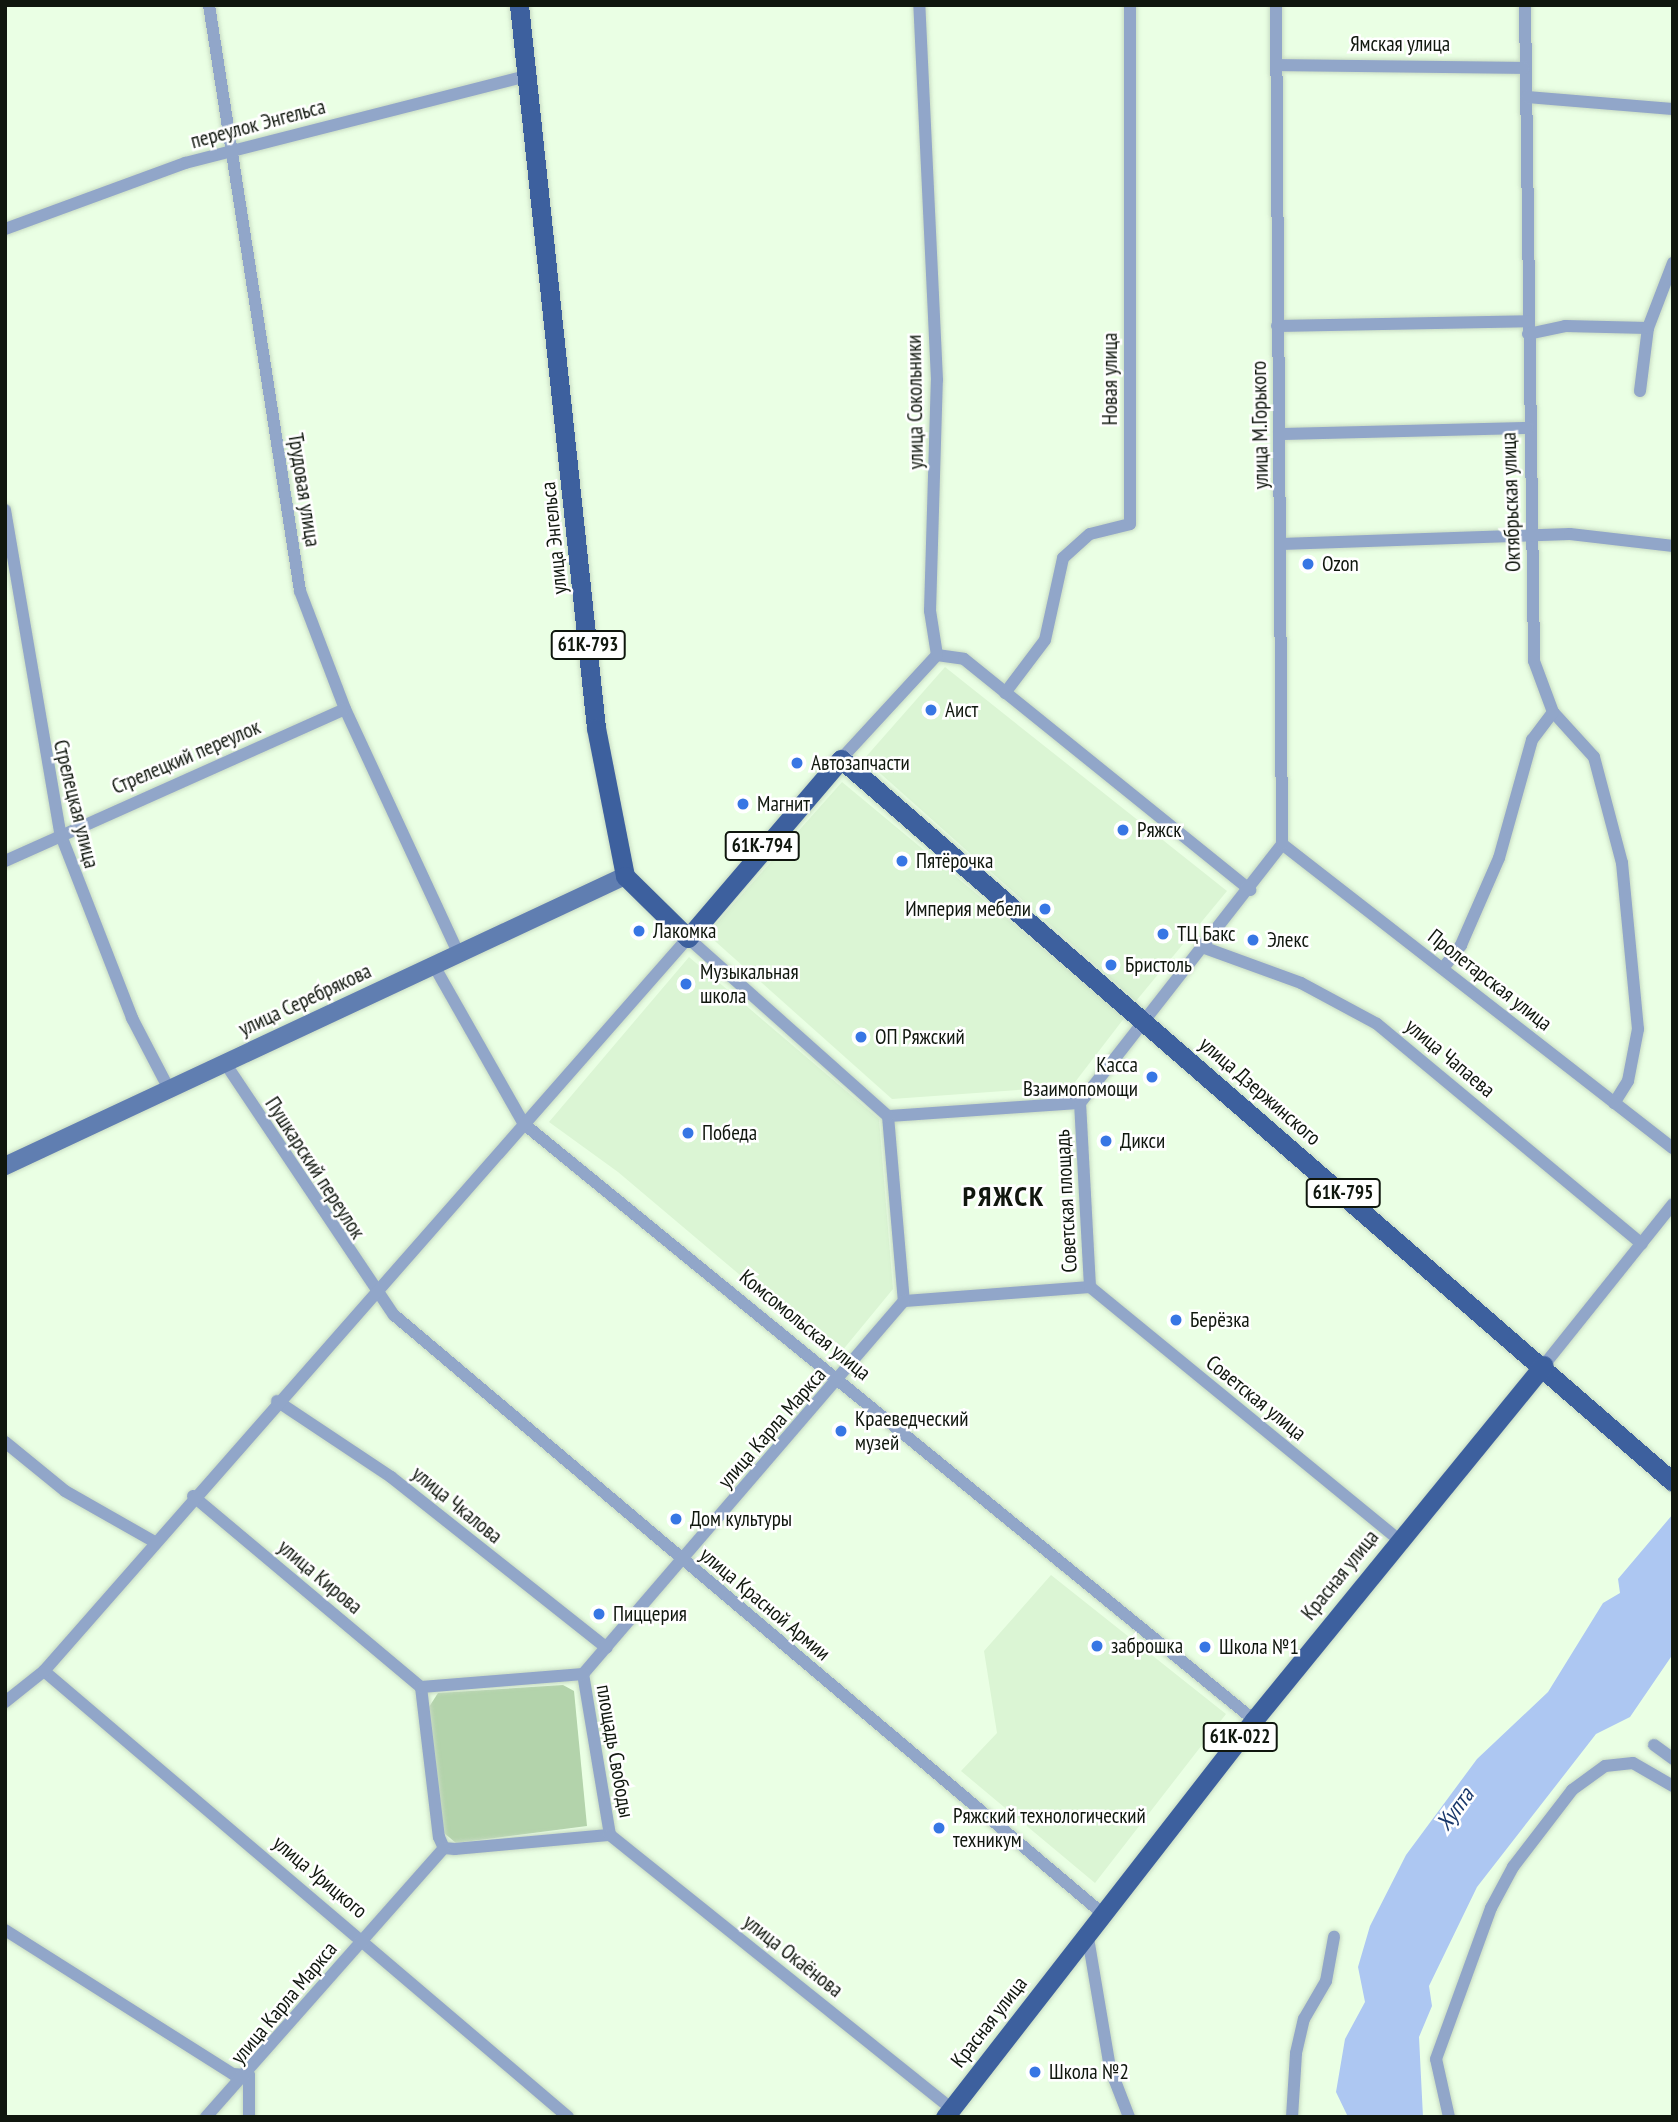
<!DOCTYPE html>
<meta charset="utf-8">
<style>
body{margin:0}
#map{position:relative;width:1678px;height:2122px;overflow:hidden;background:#eaffe4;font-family:"PT Sans Narrow",sans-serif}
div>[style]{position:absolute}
.built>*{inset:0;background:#dbf5d4}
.green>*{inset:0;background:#b3d3ab}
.water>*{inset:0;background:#adc7f2}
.roads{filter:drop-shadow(0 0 2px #c7dac2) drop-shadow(0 0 2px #c7dac2)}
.minor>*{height:12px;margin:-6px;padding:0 6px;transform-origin:6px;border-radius:6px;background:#91a6c9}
.secondary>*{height:18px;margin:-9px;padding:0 9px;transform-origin:9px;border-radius:9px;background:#607eb1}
.primary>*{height:19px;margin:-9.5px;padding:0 9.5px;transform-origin:9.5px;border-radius:9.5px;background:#3d609e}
.dots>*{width:19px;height:19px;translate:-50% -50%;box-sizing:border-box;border:4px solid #fff;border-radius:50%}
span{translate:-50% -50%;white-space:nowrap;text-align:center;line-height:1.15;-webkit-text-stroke:5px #fff;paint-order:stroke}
.shield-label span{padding:2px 5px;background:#fff;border:2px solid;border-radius:5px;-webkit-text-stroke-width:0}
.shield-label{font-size:19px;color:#10170e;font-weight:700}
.street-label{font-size:21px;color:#10170e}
.poi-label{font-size:21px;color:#10170e}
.left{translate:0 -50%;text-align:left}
.right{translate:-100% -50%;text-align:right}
.water-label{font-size:23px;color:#1a386b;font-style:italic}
.district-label{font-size:28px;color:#10170e;font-weight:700;letter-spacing:2px}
.frame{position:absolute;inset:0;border:7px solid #10170e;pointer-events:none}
</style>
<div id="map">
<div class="built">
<div style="clip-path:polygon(945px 667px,1227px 891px,1136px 1001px,864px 759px)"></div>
<div style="clip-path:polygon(842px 782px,1125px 1017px,1072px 1086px,892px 1099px,707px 934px)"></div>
<div style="clip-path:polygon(689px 957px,879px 1119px,893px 1289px,837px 1357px,618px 1172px,549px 1122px)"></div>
<div style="clip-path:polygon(1051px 1575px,1226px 1714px,1095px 1883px,961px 1771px,997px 1733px,984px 1651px)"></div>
</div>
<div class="green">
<div style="clip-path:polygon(563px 1685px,574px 1691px,587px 1826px,456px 1843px,444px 1833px,429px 1707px,438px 1693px)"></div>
</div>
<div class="water">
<div style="clip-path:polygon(1673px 1514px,1673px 1654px,1630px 1717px,1596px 1734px,1477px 1887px,1429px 1986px,1432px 2006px,1419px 2037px,1423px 2117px,1348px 2117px,1336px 2092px,1345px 2039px,1365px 2002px,1358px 1967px,1370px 1926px,1406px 1855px,1477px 1759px,1548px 1692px,1603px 1603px,1620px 1593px,1618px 1579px)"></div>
</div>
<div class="roads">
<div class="minor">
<div style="left:209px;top:5px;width:593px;rotate:81.17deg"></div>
<div style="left:300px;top:591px;width:126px;rotate:69.1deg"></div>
<div style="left:345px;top:709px;width:268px;rotate:65.1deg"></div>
<div style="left:1525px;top:5px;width:656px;rotate:89.21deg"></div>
<div style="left:1534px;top:661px;width:54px;rotate:69.6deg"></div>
<div style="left:1553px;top:712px;width:61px;rotate:47.7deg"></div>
<div style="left:1594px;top:757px;width:110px;rotate:75.2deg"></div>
<div style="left:1622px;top:863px;width:167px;rotate:84.5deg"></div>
<div style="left:1638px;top:1029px;width:53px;rotate:100.9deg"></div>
<div style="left:1628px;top:1081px;width:26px;rotate:122deg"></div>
<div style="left:1277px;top:65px;width:247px;rotate:0.7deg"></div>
<div style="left:1527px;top:97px;width:146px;rotate:4.7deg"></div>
<div style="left:5px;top:229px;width:192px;rotate:-20.1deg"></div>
<div style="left:185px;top:163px;width:353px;rotate:-14.3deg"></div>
<div style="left:1277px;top:326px;width:251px;rotate:-1.1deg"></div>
<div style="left:1528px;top:334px;width:38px;rotate:-12deg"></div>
<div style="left:1565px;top:326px;width:83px;rotate:1.4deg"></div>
<div style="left:1640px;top:391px;width:64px;rotate:-82.8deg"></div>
<div style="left:1648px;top:328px;width:70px;rotate:-69deg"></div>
<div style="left:1279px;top:434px;width:249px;rotate:-1.4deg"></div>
<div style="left:5px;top:510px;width:328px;rotate:80.3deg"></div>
<div style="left:60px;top:833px;width:199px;rotate:68.7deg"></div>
<div style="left:132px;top:1018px;width:80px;rotate:62.5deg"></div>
<div style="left:1281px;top:544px;width:289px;rotate:-2deg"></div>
<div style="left:1570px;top:534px;width:104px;rotate:6.6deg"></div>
<div style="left:937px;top:655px;width:27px;rotate:8deg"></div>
<div style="left:964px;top:659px;width:368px;rotate:38.9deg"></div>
<div style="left:1005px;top:693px;width:66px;rotate:-53deg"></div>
<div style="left:1045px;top:640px;width:84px;rotate:-77.6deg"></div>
<div style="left:1063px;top:558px;width:36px;rotate:-42deg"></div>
<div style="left:1090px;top:534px;width:41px;rotate:-14deg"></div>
<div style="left:1130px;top:524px;width:519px;rotate:-90deg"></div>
<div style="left:841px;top:759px;width:142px;rotate:-47.3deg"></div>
<div style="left:937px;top:655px;width:45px;rotate:-99deg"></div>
<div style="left:930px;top:611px;width:231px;rotate:-88.3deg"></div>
<div style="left:937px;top:380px;width:375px;rotate:-92.7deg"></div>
<div style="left:1282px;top:844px;width:495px;rotate:37.9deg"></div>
<div style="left:5px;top:861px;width:372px;rotate:-24.1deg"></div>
<div style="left:1205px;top:948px;width:102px;rotate:20deg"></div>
<div style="left:1301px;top:983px;width:86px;rotate:28.3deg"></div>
<div style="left:1377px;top:1024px;width:344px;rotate:39.7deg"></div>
<div style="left:433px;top:964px;width:184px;rotate:60.4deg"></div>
<div style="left:524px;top:1124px;width:942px;rotate:39.23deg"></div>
<div style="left:1444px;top:967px;width:28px;rotate:-52deg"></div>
<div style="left:1461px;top:945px;width:95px;rotate:-66.4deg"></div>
<div style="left:1499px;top:858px;width:123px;rotate:-74.4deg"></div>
<div style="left:1532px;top:740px;width:35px;rotate:-53deg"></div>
<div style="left:225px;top:1063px;width:303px;rotate:56.2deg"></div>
<div style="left:394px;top:1315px;width:927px;rotate:40.19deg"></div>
<div style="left:1080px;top:1103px;width:328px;rotate:-52deg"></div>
<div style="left:1282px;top:844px;width:839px;rotate:-90.41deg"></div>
<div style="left:888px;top:1116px;width:192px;rotate:-3.9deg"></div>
<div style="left:888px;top:1116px;width:186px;rotate:85.1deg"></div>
<div style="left:1090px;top:1287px;width:398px;rotate:39.3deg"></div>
<div style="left:904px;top:1301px;width:187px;rotate:-4.3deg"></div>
<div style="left:1090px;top:1287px;width:184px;rotate:-93.1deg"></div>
<div style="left:1544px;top:1365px;width:206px;rotate:-51.3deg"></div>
<div style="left:277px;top:1401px;width:137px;rotate:33.7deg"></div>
<div style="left:391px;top:1477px;width:275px;rotate:38.4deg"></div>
<div style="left:5px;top:1442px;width:77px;rotate:39.2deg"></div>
<div style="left:65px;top:1491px;width:101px;rotate:29.6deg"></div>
<div style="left:193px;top:1496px;width:297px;rotate:40deg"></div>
<div style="left:44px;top:1671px;width:688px;rotate:40.4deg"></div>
<div style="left:583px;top:1674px;width:492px;rotate:-49.3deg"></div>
<div style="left:421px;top:1687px;width:151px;rotate:83.2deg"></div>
<div style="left:439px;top:1837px;width:12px;rotate:66deg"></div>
<div style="left:444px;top:1848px;width:11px;rotate:5deg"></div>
<div style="left:455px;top:1849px;width:156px;rotate:-5.2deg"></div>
<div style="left:610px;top:1835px;width:163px;rotate:-99.5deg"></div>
<div style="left:421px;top:1687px;width:163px;rotate:-4.6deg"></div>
<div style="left:5px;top:1702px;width:50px;rotate:-38.5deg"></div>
<div style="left:44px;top:1671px;width:976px;rotate:-48.7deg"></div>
<div style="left:688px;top:938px;width:268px;rotate:41.7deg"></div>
<div style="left:1654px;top:1745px;width:24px;rotate:36deg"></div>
<div style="left:610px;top:1835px;width:437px;rotate:38.7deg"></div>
<div style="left:5px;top:1930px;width:270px;rotate:32.3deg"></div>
<div style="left:233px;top:2074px;width:16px;rotate:4deg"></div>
<div style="left:249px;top:2075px;width:42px;rotate:90deg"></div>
<div style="left:1087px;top:1932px;width:138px;rotate:80.4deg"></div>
<div style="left:1110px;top:2068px;width:53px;rotate:68.8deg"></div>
<div style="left:206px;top:2117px;width:359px;rotate:-48.5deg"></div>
<div style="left:1292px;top:2117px;width:64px;rotate:-86.4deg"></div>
<div style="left:1296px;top:2053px;width:35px;rotate:-77deg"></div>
<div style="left:1304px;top:2019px;width:44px;rotate:-59.9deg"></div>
<div style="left:1326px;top:1981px;width:45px;rotate:-79.7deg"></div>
<div style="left:1449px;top:2117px;width:59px;rotate:-102.6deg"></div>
<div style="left:1436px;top:2059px;width:161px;rotate:-70deg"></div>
<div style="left:1491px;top:1908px;width:47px;rotate:-61.8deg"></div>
<div style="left:1513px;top:1867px;width:97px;rotate:-52.5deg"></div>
<div style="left:1572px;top:1790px;width:41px;rotate:-36deg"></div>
<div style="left:1605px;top:1766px;width:28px;rotate:-6deg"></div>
<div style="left:1633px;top:1763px;width:46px;rotate:29.9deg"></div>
</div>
<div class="secondary">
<div style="left:5px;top:1166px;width:684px;rotate:-25.07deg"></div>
</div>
<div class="primary">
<div style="left:519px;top:5px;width:727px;rotate:83.92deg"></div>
<div style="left:596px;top:728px;width:151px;rotate:78.9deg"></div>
<div style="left:625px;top:876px;width:88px;rotate:44.5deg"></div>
<div style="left:688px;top:938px;width:235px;rotate:-49.5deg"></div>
<div style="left:841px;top:759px;width:1102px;rotate:40.99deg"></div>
<div style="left:945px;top:2117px;width:503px;rotate:-52.11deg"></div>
<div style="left:1254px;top:1720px;width:458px;rotate:-50.8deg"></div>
</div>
</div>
<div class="dots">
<div style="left:1308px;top:564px;background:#3776e4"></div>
<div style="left:931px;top:710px;background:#3776e4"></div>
<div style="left:797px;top:763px;background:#3776e4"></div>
<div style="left:743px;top:804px;background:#3776e4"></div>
<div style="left:1123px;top:830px;background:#3776e4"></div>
<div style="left:902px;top:861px;background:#3776e4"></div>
<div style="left:1045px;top:909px;background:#3776e4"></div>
<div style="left:639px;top:931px;background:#3776e4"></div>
<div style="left:1163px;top:934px;background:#3776e4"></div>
<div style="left:1253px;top:940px;background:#3776e4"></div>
<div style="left:1111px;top:965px;background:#3776e4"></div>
<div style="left:686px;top:984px;background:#3776e4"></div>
<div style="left:861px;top:1037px;background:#3776e4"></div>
<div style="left:1152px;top:1077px;background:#3776e4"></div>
<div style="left:688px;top:1133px;background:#3776e4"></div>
<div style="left:1106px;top:1141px;background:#3776e4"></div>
<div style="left:1176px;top:1320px;background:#3776e4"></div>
<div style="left:841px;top:1431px;background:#3776e4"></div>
<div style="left:676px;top:1519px;background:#3776e4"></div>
<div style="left:599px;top:1614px;background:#3776e4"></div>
<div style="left:1097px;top:1646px;background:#3776e4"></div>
<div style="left:1205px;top:1647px;background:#3776e4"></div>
<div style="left:939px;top:1828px;background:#3776e4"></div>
<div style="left:1035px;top:2072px;background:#3776e4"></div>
</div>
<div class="shield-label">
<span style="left:588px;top:645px">61К-793</span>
<span style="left:762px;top:846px">61К-794</span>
<span style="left:1343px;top:1193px">61К-795</span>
<span style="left:1240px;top:1737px">61К-022</span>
</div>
<div class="street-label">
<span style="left:1400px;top:44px">Ямская улица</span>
<span style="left:258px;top:124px;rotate:-15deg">переулок Энгельса</span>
<span style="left:1110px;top:379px;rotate:-90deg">Новая улица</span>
<span style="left:915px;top:402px;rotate:-91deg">улица Сокольники</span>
<span style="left:1260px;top:425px;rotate:-91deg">улица М.Горького</span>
<span style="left:304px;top:490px;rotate:81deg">Трудовая улица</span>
<span style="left:1511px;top:502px;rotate:-92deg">Октябрьская улица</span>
<span style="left:554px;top:538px;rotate:-96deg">улица Энгельса</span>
<span style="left:186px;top:757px;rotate:-23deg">Стрелецкий переулок</span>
<span style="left:76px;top:804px;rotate:76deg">Стрелецкая улица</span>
<span style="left:1490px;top:980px;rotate:38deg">Пролетарская улица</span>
<span style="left:305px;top:1000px;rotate:-25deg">улица Серебрякова</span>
<span style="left:1450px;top:1058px;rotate:40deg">улица Чапаева</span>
<span style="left:1260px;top:1091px;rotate:41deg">улица Дзержинского</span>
<span style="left:315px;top:1168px;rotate:57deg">Пушкарский переулок</span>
<span style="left:1066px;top:1201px;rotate:-93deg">Советская площадь</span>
<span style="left:805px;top:1325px;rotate:39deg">Комсомольская улица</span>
<span style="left:1256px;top:1398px;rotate:39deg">Советская улица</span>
<span style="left:772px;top:1428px;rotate:-49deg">улица Карла Маркса</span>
<span style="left:457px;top:1505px;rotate:39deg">улица Чкалова</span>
<span style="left:1340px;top:1575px;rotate:-51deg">Красная улица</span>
<span style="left:320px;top:1577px;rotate:40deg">улица Кирова</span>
<span style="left:765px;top:1604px;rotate:40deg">улица Красной Армии</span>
<span style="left:615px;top:1751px;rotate:80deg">площадь Свободы</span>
<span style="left:320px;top:1877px;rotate:40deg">улица Урицкого</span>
<span style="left:793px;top:1956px;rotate:38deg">улица Окаёнова</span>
<span style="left:284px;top:2003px;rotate:-50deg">улица Карла Маркса</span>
<span style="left:989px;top:2022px;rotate:-52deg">Красная улица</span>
</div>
<div class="poi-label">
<span class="left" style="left:1322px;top:564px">Ozon</span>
<span class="left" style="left:945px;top:710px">Аист</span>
<span class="left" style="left:811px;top:763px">Автозапчасти</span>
<span class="left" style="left:757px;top:804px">Магнит</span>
<span class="left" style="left:1137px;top:830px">Ряжск</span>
<span class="left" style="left:916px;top:861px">Пятёрочка</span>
<span class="right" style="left:1031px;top:909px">Империя мебели</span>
<span class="left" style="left:653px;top:931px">Лакомка</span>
<span class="left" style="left:1177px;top:934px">ТЦ Бакс</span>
<span class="left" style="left:1267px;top:940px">Элекс</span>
<span class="left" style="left:1125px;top:965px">Бристоль</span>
<span class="left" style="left:700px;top:984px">Музыкальная<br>школа</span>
<span class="left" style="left:875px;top:1037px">ОП Ряжский</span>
<span class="right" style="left:1138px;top:1077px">Касса<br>Взаимопомощи</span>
<span class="left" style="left:702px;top:1133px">Победа</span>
<span class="left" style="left:1120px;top:1141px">Дикси</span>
<span class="left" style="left:1190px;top:1320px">Берёзка</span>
<span class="left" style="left:855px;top:1431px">Краеведческий<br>музей</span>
<span class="left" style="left:690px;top:1519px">Дом культуры</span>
<span class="left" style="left:613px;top:1614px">Пиццерия</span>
<span class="left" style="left:1111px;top:1646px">заброшка</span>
<span class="left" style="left:1219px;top:1647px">Школа №1</span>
<span class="left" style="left:953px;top:1828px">Ряжский технологический<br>техникум</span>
<span class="left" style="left:1049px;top:2072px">Школа №2</span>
</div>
<div class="water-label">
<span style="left:1455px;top:1809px;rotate:-54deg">Хупта</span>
</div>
<div class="district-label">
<span style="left:1004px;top:1196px">РЯЖСК</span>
</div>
<div class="frame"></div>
</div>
